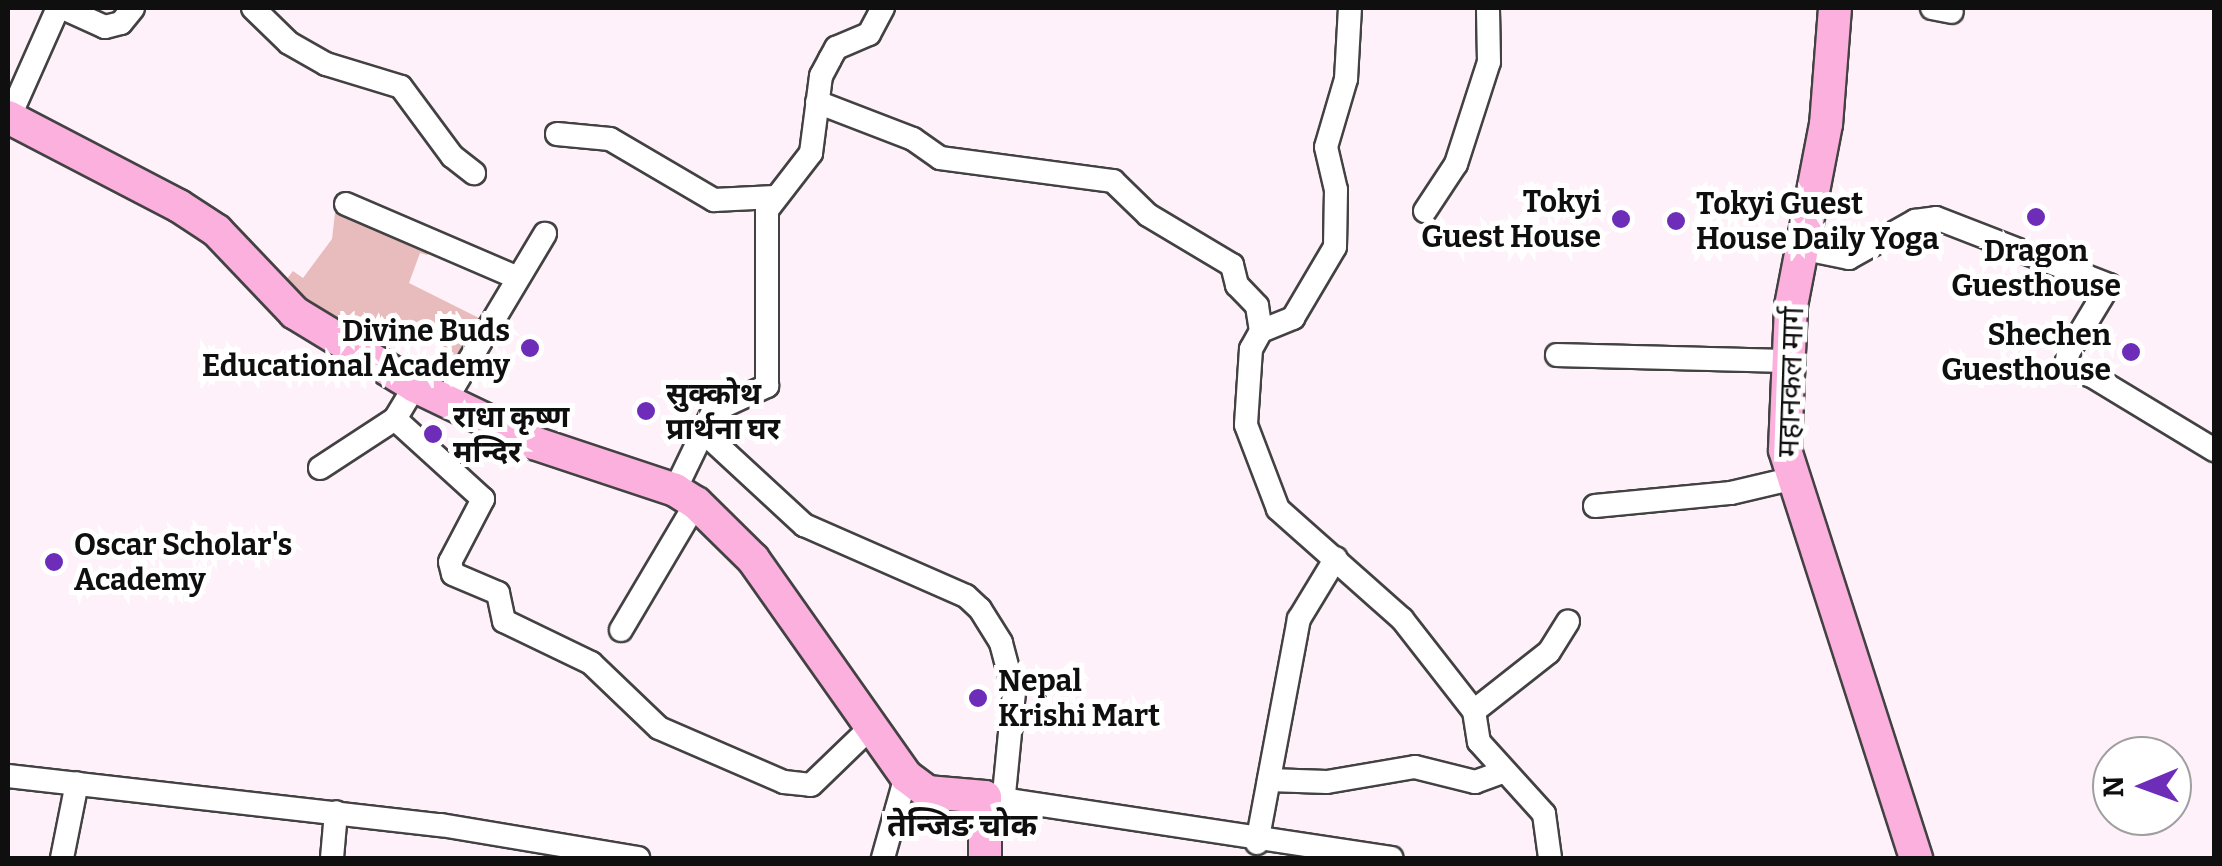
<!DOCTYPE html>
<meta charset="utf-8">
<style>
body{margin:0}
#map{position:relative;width:2222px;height:866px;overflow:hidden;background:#fef1fa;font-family:Bitter,"Noto Sans Devanagari",serif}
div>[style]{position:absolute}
.green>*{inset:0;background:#e8bcbd}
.roads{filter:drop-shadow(2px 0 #424242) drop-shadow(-2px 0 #424242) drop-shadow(0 2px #424242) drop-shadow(0 -2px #424242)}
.minor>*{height:22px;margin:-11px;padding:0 11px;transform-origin:11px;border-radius:11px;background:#fff}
.secondary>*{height:32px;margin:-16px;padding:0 16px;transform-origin:16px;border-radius:16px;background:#fbb0dd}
.dots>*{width:28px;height:28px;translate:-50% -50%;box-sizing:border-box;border:5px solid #fff;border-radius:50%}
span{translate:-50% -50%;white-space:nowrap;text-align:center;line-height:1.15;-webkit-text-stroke:10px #fff;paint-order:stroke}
.poi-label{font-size:30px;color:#0f0f0f;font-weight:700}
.right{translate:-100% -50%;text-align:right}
.left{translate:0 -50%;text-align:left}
.street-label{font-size:30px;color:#0f0f0f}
.neighbourhood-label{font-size:32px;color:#0f0f0f;font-weight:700}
.frame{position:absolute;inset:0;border:10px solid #0f0f0f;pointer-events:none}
.north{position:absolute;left:2092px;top:736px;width:100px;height:100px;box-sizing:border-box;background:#fff;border:2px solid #9f9f9f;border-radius:50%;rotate:269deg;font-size:28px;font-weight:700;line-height:40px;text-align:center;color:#0f0f0f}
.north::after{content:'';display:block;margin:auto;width:35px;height:45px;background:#6d2db9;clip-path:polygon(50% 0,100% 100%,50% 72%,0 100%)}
</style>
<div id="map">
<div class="green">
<i style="clip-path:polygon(336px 204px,430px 249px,427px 255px,420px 253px,409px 283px,483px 320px,447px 385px,439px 381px,454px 353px,393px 316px,375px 346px,283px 284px,293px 271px,303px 278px,332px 239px)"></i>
</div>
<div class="roads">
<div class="minor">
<i style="left:63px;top:8px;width:46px;rotate:24.3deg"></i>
<i style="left:105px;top:27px;width:16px;rotate:-14deg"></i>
<i style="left:121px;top:23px;width:19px;rotate:-51deg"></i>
<i style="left:253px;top:8px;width:50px;rotate:44.2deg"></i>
<i style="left:289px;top:43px;width:43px;rotate:29.6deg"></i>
<i style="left:326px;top:64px;width:78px;rotate:17deg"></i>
<i style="left:401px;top:87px;width:86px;rotate:53.5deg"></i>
<i style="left:452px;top:156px;width:28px;rotate:38deg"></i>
<i style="left:1932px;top:8px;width:20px;rotate:11deg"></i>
<i style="left:817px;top:102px;width:103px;rotate:21.1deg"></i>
<i style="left:913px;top:139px;width:33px;rotate:35deg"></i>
<i style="left:940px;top:158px;width:175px;rotate:7.6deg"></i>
<i style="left:1113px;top:181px;width:49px;rotate:44.2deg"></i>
<i style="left:1148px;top:215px;width:98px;rotate:30.8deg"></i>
<i style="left:1232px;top:265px;width:21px;rotate:76deg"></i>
<i style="left:1237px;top:285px;width:29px;rotate:46deg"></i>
<i style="left:1257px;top:306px;width:25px;rotate:81deg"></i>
<i style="left:1261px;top:331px;width:21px;rotate:119deg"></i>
<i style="left:1251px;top:349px;width:76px;rotate:93.8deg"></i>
<i style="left:1246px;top:425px;width:90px;rotate:69.1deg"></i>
<i style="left:1278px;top:509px;width:166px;rotate:41.6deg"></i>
<i style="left:1402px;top:619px;width:117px;rotate:52deg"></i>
<i style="left:1474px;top:711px;width:31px;rotate:81deg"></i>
<i style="left:1479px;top:742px;width:97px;rotate:47.9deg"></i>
<i style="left:1544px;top:814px;width:44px;rotate:82.2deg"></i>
<i style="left:8px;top:107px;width:5px;rotate:22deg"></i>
<i style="left:13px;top:109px;width:111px;rotate:-66deg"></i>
<i style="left:557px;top:134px;width:53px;rotate:5.4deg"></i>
<i style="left:610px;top:139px;width:121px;rotate:30.4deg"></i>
<i style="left:714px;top:200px;width:61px;rotate:-2.8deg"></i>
<i style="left:346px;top:204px;width:187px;rotate:23.3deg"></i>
<i style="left:1425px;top:211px;width:56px;rotate:-56.6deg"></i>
<i style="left:1456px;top:164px;width:107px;rotate:-72.1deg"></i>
<i style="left:1489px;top:62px;width:54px;rotate:-91.1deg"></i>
<i style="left:1800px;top:248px;width:50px;rotate:11.5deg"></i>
<i style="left:1849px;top:258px;width:76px;rotate:-29.3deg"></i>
<i style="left:1915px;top:221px;width:21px;rotate:-8deg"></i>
<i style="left:1936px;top:218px;width:186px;rotate:21.2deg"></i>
<i style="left:2109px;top:285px;width:79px;rotate:121.1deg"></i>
<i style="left:2068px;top:353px;width:15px;rotate:98deg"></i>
<i style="left:2066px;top:368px;width:27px;rotate:17deg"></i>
<i style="left:2092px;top:376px;width:143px;rotate:31.2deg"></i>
<i style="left:1261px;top:331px;width:35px;rotate:-22deg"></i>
<i style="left:1293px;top:318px;width:82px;rotate:-59.4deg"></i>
<i style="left:1335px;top:247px;width:57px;rotate:-89deg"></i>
<i style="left:1336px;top:190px;width:44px;rotate:-103.1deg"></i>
<i style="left:1326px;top:147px;width:71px;rotate:-73.6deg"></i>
<i style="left:1346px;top:79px;width:71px;rotate:-86.8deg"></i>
<i style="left:1557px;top:355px;width:228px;rotate:1.5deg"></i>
<i style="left:445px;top:401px;width:195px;rotate:-59.1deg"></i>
<i style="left:395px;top:419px;width:119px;rotate:42.3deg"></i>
<i style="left:483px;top:499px;width:71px;rotate:117.6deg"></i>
<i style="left:450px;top:562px;width:12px;rotate:76deg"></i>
<i style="left:453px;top:574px;width:49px;rotate:22.9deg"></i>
<i style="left:498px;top:593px;width:29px;rotate:78deg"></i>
<i style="left:504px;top:621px;width:97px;rotate:25.8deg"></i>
<i style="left:591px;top:663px;width:94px;rotate:43.7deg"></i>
<i style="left:659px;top:728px;width:136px;rotate:23.4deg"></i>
<i style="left:784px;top:782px;width:27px;rotate:6deg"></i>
<i style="left:811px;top:785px;width:83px;rotate:-44deg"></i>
<i style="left:700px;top:429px;width:142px;rotate:42.7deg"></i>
<i style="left:804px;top:525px;width:177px;rotate:23.7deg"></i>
<i style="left:966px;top:596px;width:19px;rotate:43deg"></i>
<i style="left:980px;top:609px;width:40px;rotate:58deg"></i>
<i style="left:1001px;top:643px;width:51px;rotate:75.1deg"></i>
<i style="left:1014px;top:692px;width:102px;rotate:95.6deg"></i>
<i style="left:320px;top:468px;width:90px;rotate:-33.2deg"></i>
<i style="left:395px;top:419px;width:39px;rotate:-59deg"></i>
<i style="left:675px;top:490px;width:88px;rotate:-64.3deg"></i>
<i style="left:713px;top:411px;width:60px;rotate:-24.8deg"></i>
<i style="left:767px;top:386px;width:176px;rotate:-90deg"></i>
<i style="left:767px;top:210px;width:72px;rotate:-52.3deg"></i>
<i style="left:811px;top:153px;width:78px;rotate:-82.6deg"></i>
<i style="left:821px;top:76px;width:19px;rotate:-62deg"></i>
<i style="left:830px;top:59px;width:13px;rotate:-61deg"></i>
<i style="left:836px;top:48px;width:36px;rotate:-23deg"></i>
<i style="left:869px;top:34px;width:30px;rotate:-62deg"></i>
<i style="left:1595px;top:506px;width:137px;rotate:-5.5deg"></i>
<i style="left:1731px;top:493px;width:61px;rotate:-13.3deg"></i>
<i style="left:621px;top:630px;width:147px;rotate:-59.4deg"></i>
<i style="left:1474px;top:711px;width:95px;rotate:-38.2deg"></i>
<i style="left:1549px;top:652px;width:36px;rotate:-58deg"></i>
<i style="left:8px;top:776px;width:436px;rotate:6.5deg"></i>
<i style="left:441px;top:825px;width:200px;rotate:9.5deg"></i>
<i style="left:1269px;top:780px;width:58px;rotate:2deg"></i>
<i style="left:1327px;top:782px;width:89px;rotate:-9.7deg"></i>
<i style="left:1415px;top:767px;width:62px;rotate:14deg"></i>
<i style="left:1475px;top:782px;width:30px;rotate:-20deg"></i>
<i style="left:989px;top:797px;width:407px;rotate:8.6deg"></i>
<i style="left:1257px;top:843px;width:228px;rotate:-79.4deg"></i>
<i style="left:1299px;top:619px;width:71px;rotate:-58.8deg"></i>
<i style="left:62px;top:858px;width:76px;rotate:-78.7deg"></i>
<i style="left:332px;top:858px;width:46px;rotate:-85deg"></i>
<i style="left:883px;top:858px;width:85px;rotate:-74.3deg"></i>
</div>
<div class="secondary">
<i style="left:1835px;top:8px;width:116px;rotate:94.4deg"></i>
<i style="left:1826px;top:124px;width:185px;rotate:100.9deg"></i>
<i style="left:1791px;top:306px;width:144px;rotate:92.4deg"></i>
<i style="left:1785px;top:450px;width:429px;rotate:72.2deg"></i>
<i style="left:8px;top:117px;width:193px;rotate:27.5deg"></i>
<i style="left:179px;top:206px;width:45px;rotate:33.3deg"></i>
<i style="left:217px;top:231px;width:113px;rotate:46.4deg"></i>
<i style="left:295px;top:313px;width:140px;rotate:31.3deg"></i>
<i style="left:415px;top:386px;width:132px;rotate:25.6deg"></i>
<i style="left:534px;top:443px;width:149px;rotate:18.4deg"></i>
<i style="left:675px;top:490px;width:25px;rotate:32deg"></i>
<i style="left:696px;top:503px;width:80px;rotate:44.5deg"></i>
<i style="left:753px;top:559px;width:266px;rotate:54.8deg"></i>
<i style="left:906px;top:776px;width:26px;rotate:37deg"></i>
<i style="left:927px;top:792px;width:58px;rotate:4.9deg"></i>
<i style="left:985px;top:797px;width:61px;rotate:90deg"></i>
</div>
</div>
<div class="dots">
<i style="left:2036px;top:217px;background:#6d2db9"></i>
<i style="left:1621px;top:219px;background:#6d2db9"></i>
<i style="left:1676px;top:221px;background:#6d2db9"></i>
<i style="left:530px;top:348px;background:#6d2db9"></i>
<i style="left:2131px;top:352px;background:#6d2db9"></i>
<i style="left:646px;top:411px;background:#6d2db9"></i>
<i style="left:433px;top:434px;background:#6d2db9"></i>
<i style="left:54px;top:562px;background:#6d2db9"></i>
<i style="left:978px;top:698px;background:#6d2db9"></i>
</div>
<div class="poi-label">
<span class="right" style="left:1601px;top:219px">Tokyi<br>Guest House</span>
<span class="left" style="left:1696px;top:221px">Tokyi Guest<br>House Daily Yoga</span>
<span style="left:2036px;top:268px">Dragon<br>Guesthouse</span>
<span class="right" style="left:510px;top:348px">Divine Buds<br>Educational Academy</span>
<span class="right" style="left:2111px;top:352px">Shechen<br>Guesthouse</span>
<span class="left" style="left:666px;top:411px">सुक्कोथ<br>प्रार्थना घर</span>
<span class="left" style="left:453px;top:434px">राधा कृष्ण<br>मन्दिर</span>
<span class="left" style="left:74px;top:562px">Oscar Scholar's<br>Academy</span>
<span class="left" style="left:998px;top:698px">Nepal<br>Krishi Mart</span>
</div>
<div class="street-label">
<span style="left:1791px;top:382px;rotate:-88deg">महानकल मार्ग</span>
</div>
<div class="neighbourhood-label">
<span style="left:962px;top:825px">तेन्जिङ चोक</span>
</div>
<div class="frame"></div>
<div class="north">N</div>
</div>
